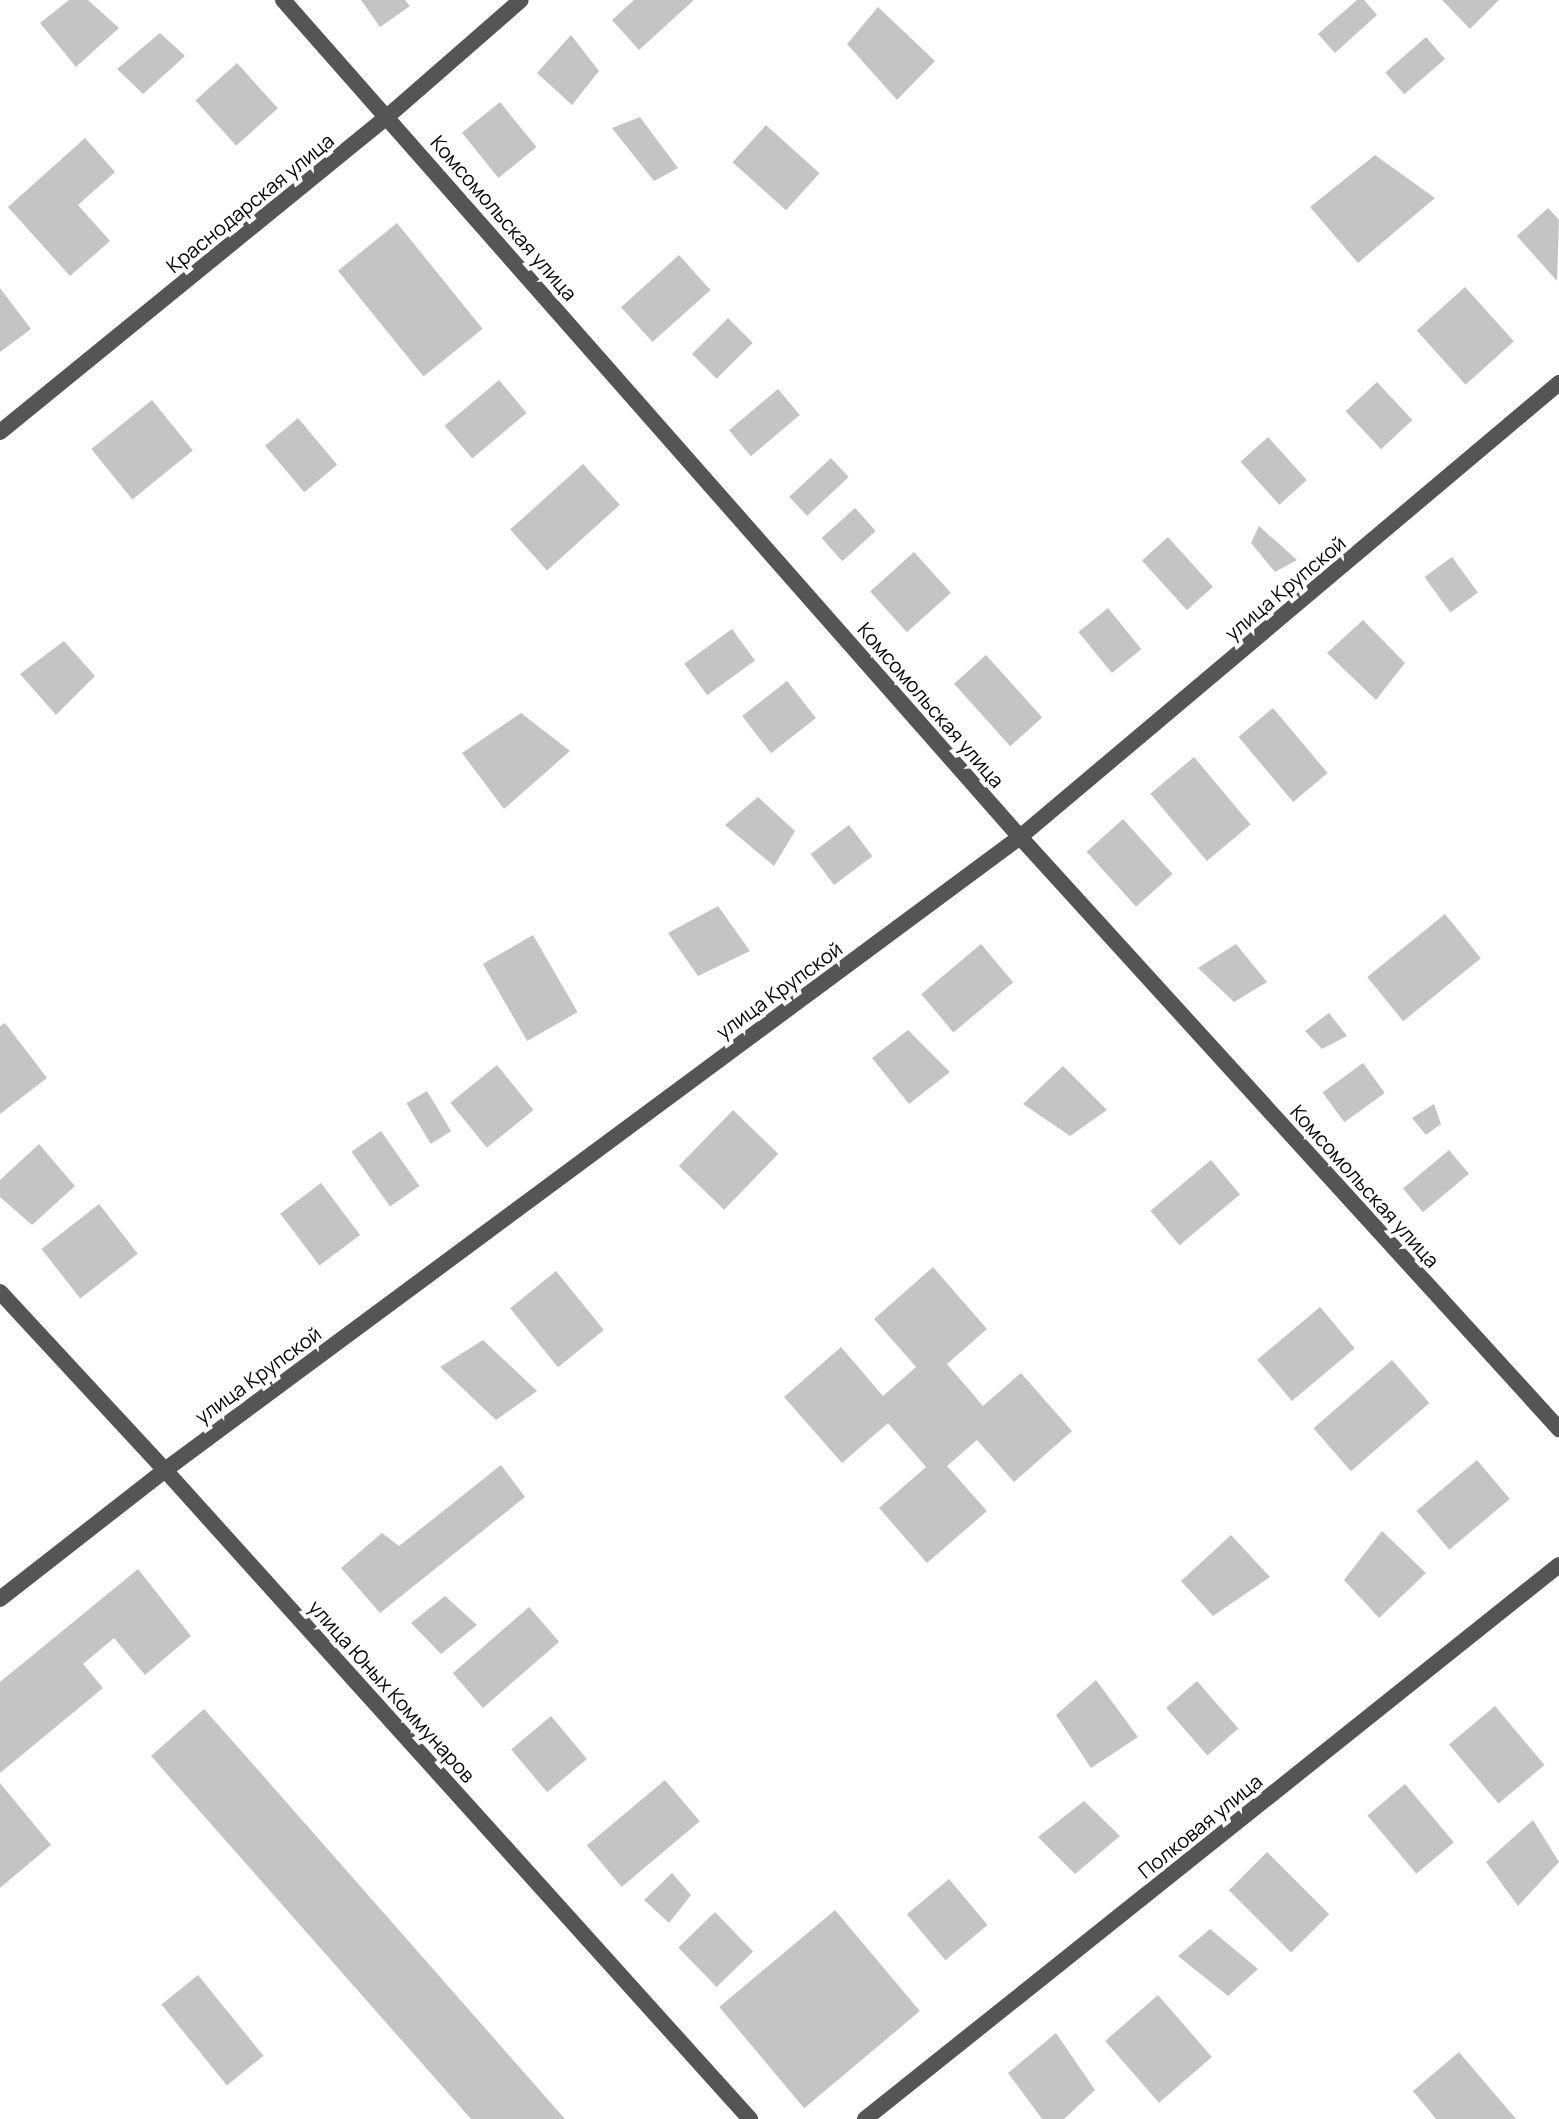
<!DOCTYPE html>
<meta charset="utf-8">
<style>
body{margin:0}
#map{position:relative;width:1559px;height:2119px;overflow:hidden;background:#fff;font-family:Manrope,sans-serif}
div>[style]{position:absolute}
.building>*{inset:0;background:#c4c4c4;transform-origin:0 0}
.minor>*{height:16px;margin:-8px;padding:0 8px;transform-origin:8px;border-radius:8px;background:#555}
.tertiary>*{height:16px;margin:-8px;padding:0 8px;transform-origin:8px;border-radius:8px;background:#555}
span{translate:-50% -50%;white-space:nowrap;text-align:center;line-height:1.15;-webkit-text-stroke:8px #fff;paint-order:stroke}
.street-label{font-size:20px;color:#000}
</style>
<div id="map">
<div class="building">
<i style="clip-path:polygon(69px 0,88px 0,119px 28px,76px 67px,40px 23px)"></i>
<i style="clip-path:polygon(361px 0,405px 0,410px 6px,380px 27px)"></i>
<i style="clip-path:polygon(634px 0,694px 0,639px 50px,612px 20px)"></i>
<i style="clip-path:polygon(1357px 0,1364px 0,1377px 15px,1335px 53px,1318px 34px)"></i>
<i style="clip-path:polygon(1442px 0,1499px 0,1470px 29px)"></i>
<i style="clip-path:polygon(878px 7px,935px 61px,897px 100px,847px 44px)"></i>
<i style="clip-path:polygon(160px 33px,185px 56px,143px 94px,117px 69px)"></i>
<i style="clip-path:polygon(571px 35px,599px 71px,572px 105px,537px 73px)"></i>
<i style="left:1426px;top:37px;width:29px;height:54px;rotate:49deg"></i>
<i style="left:237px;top:63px;width:61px;height:56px;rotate:48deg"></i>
<i style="left:500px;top:102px;width:58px;height:49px;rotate:51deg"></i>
<i style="clip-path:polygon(640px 117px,678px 168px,654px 181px,612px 128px)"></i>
<i style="left:766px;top:125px;width:72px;height:50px;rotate:42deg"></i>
<i style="clip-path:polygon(85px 138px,115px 172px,78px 205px,110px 241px,70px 276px,8px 207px)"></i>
<i style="clip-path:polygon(1375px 155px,1435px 198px,1358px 263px,1310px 207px)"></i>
<i style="clip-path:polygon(1548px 208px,1559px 220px,1557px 281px,1517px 236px)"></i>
<i style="left:397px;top:223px;width:136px;height:76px;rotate:51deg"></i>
<i style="left:679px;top:255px;width:47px;height:78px;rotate:48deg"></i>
<i style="left:1465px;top:287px;width:73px;height:65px;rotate:48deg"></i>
<i style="clip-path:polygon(0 288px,31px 329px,0 352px)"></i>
<i style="left:728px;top:318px;width:35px;height:51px;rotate:45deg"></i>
<i style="left:499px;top:380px;width:43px;height:71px;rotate:50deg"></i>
<i style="left:1377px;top:382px;width:52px;height:43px;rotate:47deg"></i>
<i style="left:778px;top:389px;width:34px;height:64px;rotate:50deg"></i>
<i style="left:152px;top:400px;width:65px;height:78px;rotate:51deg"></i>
<i style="left:298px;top:418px;width:61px;height:43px;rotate:50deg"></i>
<i style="left:1268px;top:437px;width:58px;height:37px;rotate:48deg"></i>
<i style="left:831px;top:458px;width:26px;height:57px;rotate:47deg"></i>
<i style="left:583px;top:464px;width:55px;height:98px;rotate:48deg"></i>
<i style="left:855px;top:508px;width:31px;height:45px;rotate:48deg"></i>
<i style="clip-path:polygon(1259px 526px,1297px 560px,1275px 572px,1251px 543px)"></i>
<i style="left:1168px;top:537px;width:67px;height:35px;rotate:48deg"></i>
<i style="left:914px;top:552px;width:55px;height:59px;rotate:48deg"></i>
<i style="left:1452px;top:557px;width:44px;height:34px;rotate:54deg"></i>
<i style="left:1108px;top:608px;width:53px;height:38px;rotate:51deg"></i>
<i style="clip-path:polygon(1363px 620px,1405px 663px,1376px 700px,1327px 653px)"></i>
<i style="left:732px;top:629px;width:39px;height:59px;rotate:54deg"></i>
<i style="clip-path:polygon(64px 641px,95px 676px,56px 715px,20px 674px)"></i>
<i style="left:986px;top:655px;width:84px;height:43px;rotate:48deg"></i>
<i style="left:787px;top:681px;width:47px;height:57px;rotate:52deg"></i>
<i style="left:1273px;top:708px;width:85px;height:45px;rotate:50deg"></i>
<i style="clip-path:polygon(521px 713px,570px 751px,504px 809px,462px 753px)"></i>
<i style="left:1194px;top:757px;width:88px;height:57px;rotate:50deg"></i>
<i style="clip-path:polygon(758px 797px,795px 831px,774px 866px,725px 825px)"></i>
<i style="left:1123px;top:819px;width:74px;height:49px;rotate:48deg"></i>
<i style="left:849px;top:825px;width:39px;height:48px;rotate:53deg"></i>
<i style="clip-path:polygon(718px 906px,750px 951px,698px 976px,668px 933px)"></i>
<i style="left:1445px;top:914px;width:57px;height:100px;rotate:51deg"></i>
<i style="left:533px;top:935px;width:89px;height:58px;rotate:60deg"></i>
<i style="left:981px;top:944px;width:50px;height:78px;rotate:50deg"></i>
<i style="clip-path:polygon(1236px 944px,1267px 982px,1234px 1002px,1198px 968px)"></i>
<i style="clip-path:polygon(1329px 1013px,1347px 1036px,1322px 1049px,1305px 1031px)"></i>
<i style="clip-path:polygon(5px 1023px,47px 1078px,0 1114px,0 1026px)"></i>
<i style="clip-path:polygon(908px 1030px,950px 1072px,909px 1104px,872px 1058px)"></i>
<i style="left:1363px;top:1063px;width:37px;height:50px;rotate:54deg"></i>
<i style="left:497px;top:1065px;width:58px;height:60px;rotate:51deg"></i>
<i style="clip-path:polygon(1063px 1066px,1107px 1110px,1070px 1136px,1023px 1104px)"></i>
<i style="left:427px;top:1091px;width:47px;height:24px;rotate:59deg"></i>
<i style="clip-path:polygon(1434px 1104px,1441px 1124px,1426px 1135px,1412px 1118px)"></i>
<i style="left:733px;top:1110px;width:63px;height:78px;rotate:44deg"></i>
<i style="left:381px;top:1131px;width:67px;height:36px;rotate:55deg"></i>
<i style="clip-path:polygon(39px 1144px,75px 1186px,32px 1225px,0 1197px,0 1180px)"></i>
<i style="left:1449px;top:1150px;width:31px;height:60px;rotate:50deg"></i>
<i style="left:1211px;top:1160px;width:45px;height:79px;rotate:50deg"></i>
<i style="left:321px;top:1183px;width:65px;height:51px;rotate:53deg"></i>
<i style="left:99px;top:1204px;width:63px;height:73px;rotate:52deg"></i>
<i style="clip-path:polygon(933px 1267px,987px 1329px,947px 1364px,983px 1406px,1021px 1373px,1072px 1431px,1014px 1482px,977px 1440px,947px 1466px,987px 1511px,927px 1563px,879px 1508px,926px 1467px,888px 1423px,842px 1463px,784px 1397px,841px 1347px,883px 1396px,916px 1367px,874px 1319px)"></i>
<i style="left:556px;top:1271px;width:76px;height:59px;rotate:51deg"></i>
<i style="left:1320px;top:1307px;width:54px;height:82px;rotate:50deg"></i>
<i style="clip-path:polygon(483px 1340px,537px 1391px,496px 1420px,440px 1367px)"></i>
<i style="left:1392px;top:1360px;width:57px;height:104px;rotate:49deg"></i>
<i style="left:1477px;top:1460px;width:51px;height:79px;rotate:50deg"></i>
<i style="clip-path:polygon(501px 1465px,525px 1497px,380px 1613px,341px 1568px,382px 1533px,399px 1546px)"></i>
<i style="clip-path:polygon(1382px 1531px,1426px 1573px,1379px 1618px,1344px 1580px)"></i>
<i style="clip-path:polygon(1231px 1535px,1270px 1577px,1213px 1616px,1181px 1581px)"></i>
<i style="clip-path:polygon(138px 1569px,191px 1636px,145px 1675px,114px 1638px,83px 1664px,103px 1688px,0 1773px,0 1682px)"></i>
<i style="clip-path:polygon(445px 1596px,477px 1625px,441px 1654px,411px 1623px)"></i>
<i style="left:529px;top:1607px;width:46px;height:101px;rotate:49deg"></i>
<i style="clip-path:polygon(1096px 1680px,1138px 1737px,1091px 1768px,1056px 1715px)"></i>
<i style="left:1197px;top:1681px;width:63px;height:41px;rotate:49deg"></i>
<i style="left:1495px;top:1706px;width:77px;height:60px;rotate:50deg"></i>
<i style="clip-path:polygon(204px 1709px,244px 1754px,565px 2119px,471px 2119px,151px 1756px)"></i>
<i style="left:551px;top:1716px;width:56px;height:52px;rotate:50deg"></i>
<i style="left:665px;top:1780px;width:54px;height:102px;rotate:50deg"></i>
<i style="clip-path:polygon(0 1783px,51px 1845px,0 1888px)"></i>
<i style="left:1405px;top:1784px;width:76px;height:49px;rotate:50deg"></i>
<i style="clip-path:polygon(1084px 1801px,1120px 1836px,1075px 1874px,1038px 1837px)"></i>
<i style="clip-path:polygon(1533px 1820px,1559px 1862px,1518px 1906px,1486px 1862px)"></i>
<i style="left:1267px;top:1852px;width:88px;height:54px;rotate:45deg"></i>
<i style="clip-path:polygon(672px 1873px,691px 1895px,669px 1923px,644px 1900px)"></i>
<i style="left:949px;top:1879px;width:60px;height:55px;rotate:50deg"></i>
<i style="left:835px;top:1910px;width:132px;height:151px;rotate:50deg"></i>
<i style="left:715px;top:1912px;width:55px;height:51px;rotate:46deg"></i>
<i style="clip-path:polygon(1210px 1929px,1258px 1969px,1228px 1996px,1178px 1956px)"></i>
<i style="left:198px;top:1975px;width:104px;height:47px;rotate:51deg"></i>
<i style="left:1158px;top:1995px;width:82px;height:70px;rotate:49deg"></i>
<i style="clip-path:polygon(1056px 2033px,1095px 2090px,1064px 2119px,1042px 2119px,1008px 2073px)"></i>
<i style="clip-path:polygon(1459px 2052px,1516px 2119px,1436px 2119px,1413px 2091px)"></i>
</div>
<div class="minor">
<i style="left:283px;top:0;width:1115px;rotate:48.64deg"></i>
<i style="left:1020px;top:837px;width:801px;rotate:47.68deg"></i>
<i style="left:0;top:432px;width:500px;rotate:-39.16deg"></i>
<i style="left:388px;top:116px;width:176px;rotate:-41.1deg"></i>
<i style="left:165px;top:1470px;width:1064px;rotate:-36.51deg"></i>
<i style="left:1020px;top:837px;width:705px;rotate:-40.11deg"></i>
<i style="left:865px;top:2119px;width:888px;rotate:-38.6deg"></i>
</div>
<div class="tertiary">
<i style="left:0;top:1292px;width:243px;rotate:47.2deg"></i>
<i style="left:165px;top:1470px;width:874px;rotate:47.97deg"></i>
<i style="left:0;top:1599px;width:209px;rotate:-38deg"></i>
</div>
<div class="street-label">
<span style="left:250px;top:203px;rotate:-39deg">Краснодарская улица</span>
<span style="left:504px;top:218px;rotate:49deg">Комсомольская улица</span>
<span style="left:1285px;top:588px;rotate:-40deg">улица Крупской</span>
<span style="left:931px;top:705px;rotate:49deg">Комсомольская улица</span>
<span style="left:779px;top:990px;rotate:-36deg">улица Крупской</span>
<span style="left:1365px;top:1186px;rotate:48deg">Комсомольская улица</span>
<span style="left:258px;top:1375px;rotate:-36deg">улица Крупской</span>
<span style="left:392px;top:1691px;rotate:48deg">улица Юных Коммунаров</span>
<span style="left:1200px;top:1826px;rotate:-39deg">Полковая улица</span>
</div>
</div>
